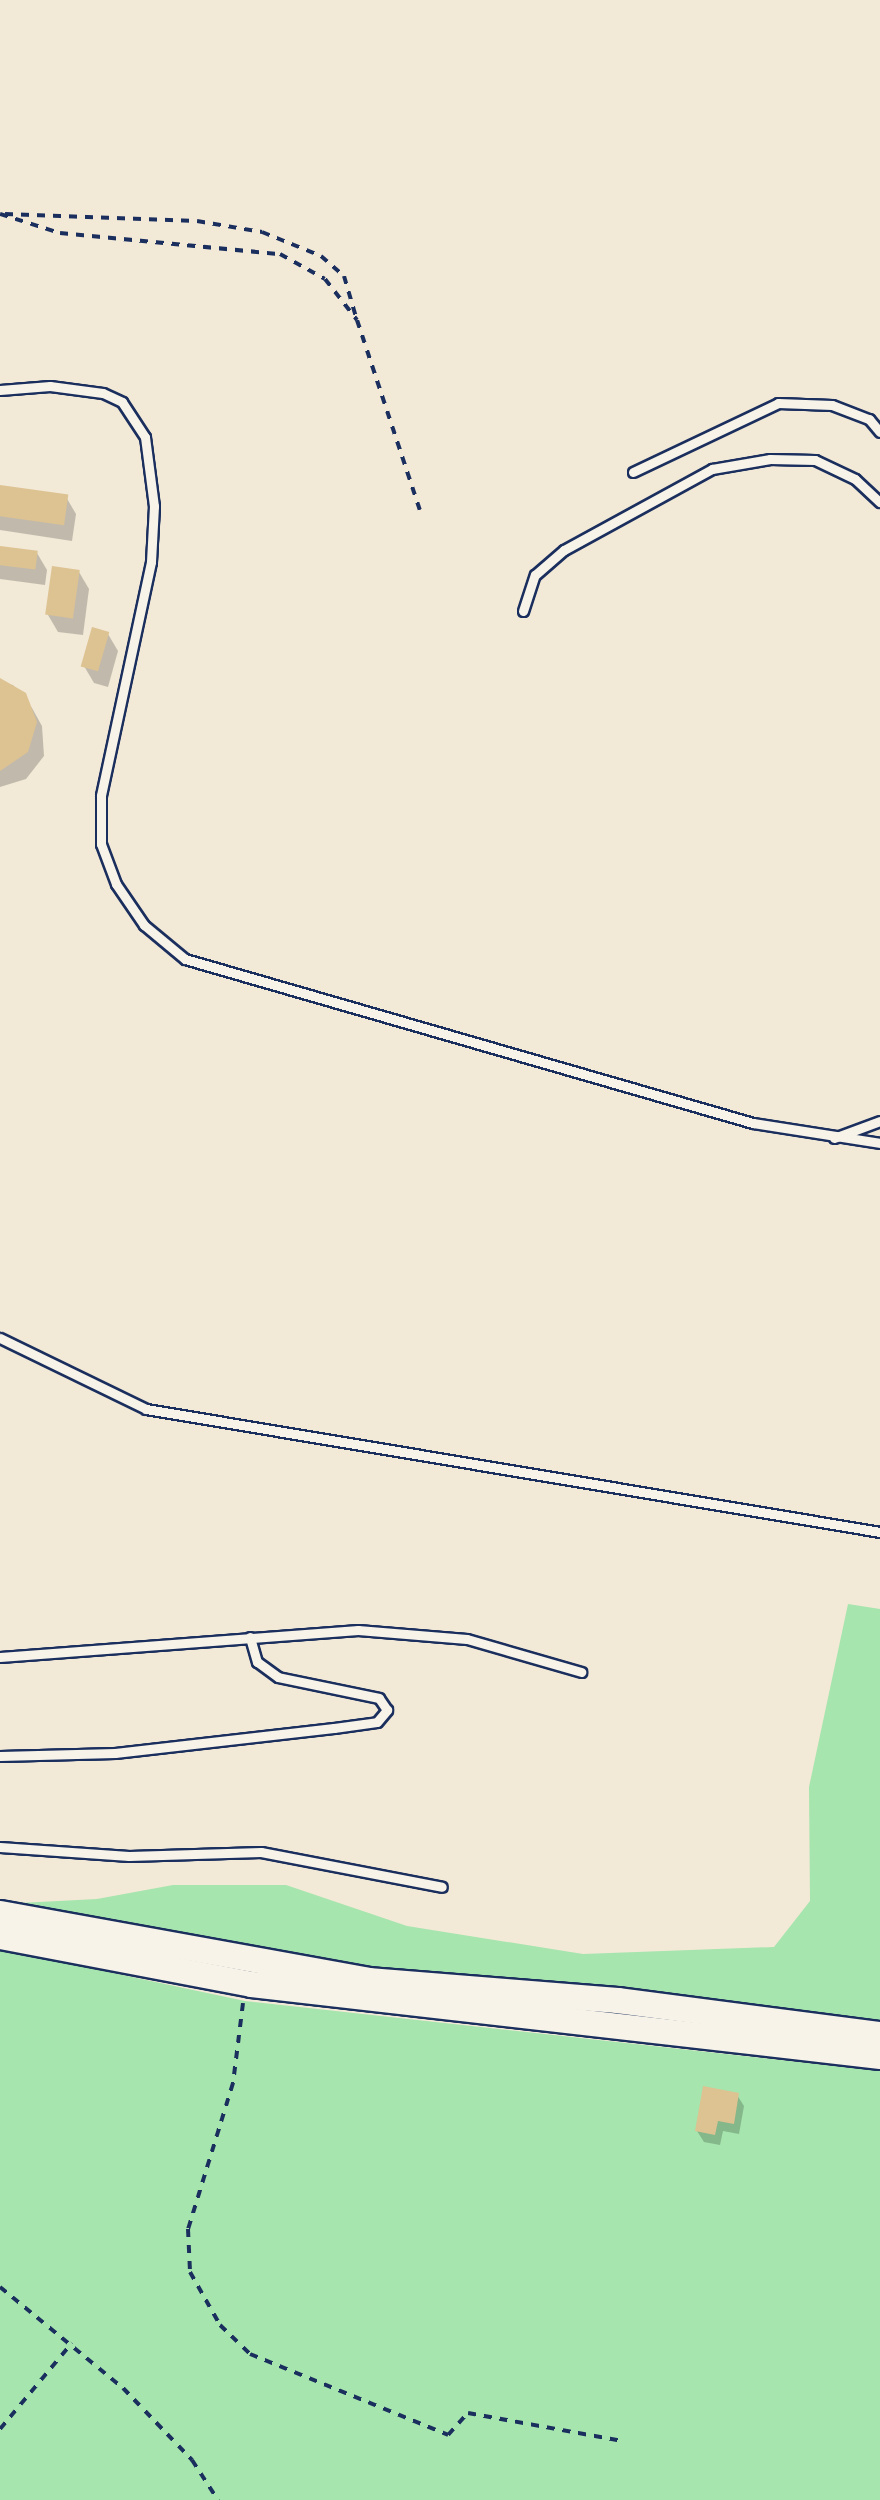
<!DOCTYPE html>
<style>
body{margin:0}
#map{position:relative;width:880px;height:2500px;overflow:hidden;background:#f2e9d7;font-family:Mynerve,sans-serif}
div>[style]{position:absolute}
.green>*{inset:0;background:#a6e5ad}
.shadow>*{inset:0;background:#0003}
.building>*{inset:0;background:#ddc292;transform-origin:0 0}
.path>*{height:4px;margin-top:-2px;transform-origin:0;background:repeating-linear-gradient(90deg,#1b2f5e 0 8px,transparent 0 16px)}
.roads{filter:drop-shadow(2px 0 #1b2f5e) drop-shadow(-2px 0 #1b2f5e) drop-shadow(0 2px #1b2f5e) drop-shadow(0 -2px #1b2f5e)}
.lane>*{height:9px;margin:-4.5px;padding:0 4.5px;transform-origin:4.5px;border-radius:4.5px;background:#f7f3e8}
.secondary>*{height:25px;margin:-12.5px;padding:0 12.5px;transform-origin:12.5px;border-radius:12.5px;background:#f7f3e8}
span{translate:-50% -50%;white-space:nowrap;text-align:center;line-height:1.15;-webkit-text-stroke:9px #f7f3e8;paint-order:stroke}
</style>
<div id="map">
<div class="green">
<i style="clip-path:polygon(848px 1604px,880px 1609px,880px 2028px,368px 1980px,0 1904px,97px 1899px,173px 1885px,286px 1885px,407px 1926px,583px 1954px,774px 1947px,810px 1901px,809px 1787px)"></i>
<i style="clip-path:polygon(0 1949px,245px 2001px,880px 2071px,880px 2500px,0 2500px)"></i>
</div>
<div class="shadow">
<i style="clip-path:polygon(0 487px,66px 497px,76px 514px,72px 541px,0 530px)"></i>
<i style="clip-path:polygon(0 549px,37px 553px,47px 570px,45px 585px,0 579px)"></i>
<i style="clip-path:polygon(79px 572px,89px 589px,83px 635px,58px 632px,48px 615px)"></i>
<i style="clip-path:polygon(108px 634px,118px 651px,108px 687px,94px 683px,84px 666px)"></i>
<i style="clip-path:polygon(0 683px,13px 685px,32px 708px,42px 726px,44px 756px,26px 779px,0 787px)"></i>
<i style="clip-path:polygon(737px 2095px,744px 2106px,739px 2134px,723px 2131px,720px 2145px,704px 2142px,697px 2131px)"></i>
</div>
<div class="building">
<i style="left:0;top:485px;width:69px;height:31px;rotate:8deg"></i>
<i style="left:0;top:546px;width:38px;height:19px;rotate:7deg"></i>
<i style="left:52px;top:566px;width:28px;height:49px;rotate:8deg"></i>
<i style="left:92px;top:627px;width:18px;height:41px;rotate:16deg"></i>
<i style="clip-path:polygon(0 678px,26px 693px,37px 722px,28px 752px,0 771px)"></i>
<i style="clip-path:polygon(703px 2086px,739px 2093px,734px 2124px,718px 2121px,715px 2135px,695px 2131px)"></i>
</div>
<div class="path">
<i style="left:0;top:214px;width:63px;rotate:17.6deg"></i>
<i style="left:60px;top:233px;width:221px;rotate:5.5deg"></i>
<i style="left:280px;top:254px;width:51px;rotate:29.1deg"></i>
<i style="left:325px;top:279px;width:52px;rotate:52deg"></i>
<i style="left:357px;top:320px;width:200px;rotate:71.7deg"></i>
<i style="left:5px;top:214px;width:192px;rotate:2.1deg"></i>
<i style="left:197px;top:221px;width:66px;rotate:9.6deg"></i>
<i style="left:262px;top:232px;width:64px;rotate:22.1deg"></i>
<i style="left:321px;top:256px;width:30px;rotate:41deg"></i>
<i style="left:344px;top:276px;width:43px;rotate:73.7deg"></i>
<i style="left:243px;top:2003px;width:81px;rotate:97.1deg"></i>
<i style="left:233px;top:2083px;width:153px;rotate:107.1deg"></i>
<i style="left:188px;top:2229px;width:43px;rotate:87.3deg"></i>
<i style="left:190px;top:2272px;width:61px;rotate:60.5deg"></i>
<i style="left:220px;top:2325px;width:42px;rotate:44deg"></i>
<i style="left:250px;top:2354px;width:214px;rotate:22.2deg"></i>
<i style="left:448px;top:2435px;width:30px;rotate:-48deg"></i>
<i style="left:468px;top:2413px;width:157px;rotate:10.3deg"></i>
<i style="left:0;top:2287px;width:159px;rotate:39.4deg"></i>
<i style="left:123px;top:2388px;width:100px;rotate:46.2deg"></i>
<i style="left:192px;top:2460px;width:48px;rotate:57deg"></i>
<i style="left:0;top:2429px;width:112px;rotate:-50.1deg"></i>
</div>
<div class="roads">
<div class="lane">
<i style="left:0;top:390px;width:50px;rotate:-4.6deg"></i>
<i style="left:50px;top:386px;width:53px;rotate:7.5deg"></i>
<i style="left:103px;top:393px;width:21px;rotate:25deg"></i>
<i style="left:122px;top:402px;width:42px;rotate:56.7deg"></i>
<i style="left:145px;top:437px;width:70px;rotate:82.6deg"></i>
<i style="left:154px;top:506px;width:56px;rotate:93.1deg"></i>
<i style="left:151px;top:562px;width:239px;rotate:102.1deg"></i>
<i style="left:101px;top:796px;width:48px;rotate:90deg"></i>
<i style="left:101px;top:844px;width:43px;rotate:69.4deg"></i>
<i style="left:116px;top:884px;width:50px;rotate:55.7deg"></i>
<i style="left:144px;top:925px;width:53px;rotate:39.7deg"></i>
<i style="left:185px;top:959px;width:591px;rotate:16.11deg"></i>
<i style="left:753px;top:1123px;width:129px;rotate:8.9deg"></i>
<i style="left:633px;top:472px;width:161px;rotate:-25.4deg"></i>
<i style="left:778px;top:403px;width:54px;rotate:2.1deg"></i>
<i style="left:832px;top:405px;width:40px;rotate:21deg"></i>
<i style="left:869px;top:419px;width:17px;rotate:50deg"></i>
<i style="left:523px;top:611px;width:38px;rotate:-72deg"></i>
<i style="left:535px;top:575px;width:38px;rotate:-41deg"></i>
<i style="left:564px;top:550px;width:169px;rotate:-28.7deg"></i>
<i style="left:712px;top:469px;width:59px;rotate:-9.8deg"></i>
<i style="left:770px;top:459px;width:45px;rotate:1.3deg"></i>
<i style="left:815px;top:460px;width:44px;rotate:25.4deg"></i>
<i style="left:855px;top:479px;width:34px;rotate:43deg"></i>
<i style="left:834px;top:1138px;width:49px;rotate:-20.3deg"></i>
<i style="left:0;top:1338px;width:162px;rotate:25.9deg"></i>
<i style="left:146px;top:1409px;width:744px;rotate:9.51deg"></i>
<i style="left:0;top:1657px;width:359px;rotate:-4.3deg"></i>
<i style="left:358px;top:1630px;width:109px;rotate:4.7deg"></i>
<i style="left:467px;top:1639px;width:119px;rotate:16.1deg"></i>
<i style="left:0;top:1756px;width:115px;rotate:-1.5deg"></i>
<i style="left:115px;top:1753px;width:220px;rotate:-6.5deg"></i>
<i style="left:334px;top:1728px;width:43px;rotate:-7.9deg"></i>
<i style="left:377px;top:1722px;width:16px;rotate:-50deg"></i>
<i style="left:387px;top:1710px;width:14px;rotate:-124deg"></i>
<i style="left:379px;top:1698px;width:103px;rotate:-168.3deg"></i>
<i style="left:278px;top:1677px;width:26px;rotate:-144deg"></i>
<i style="left:257px;top:1662px;width:26px;rotate:-106deg"></i>
<i style="left:0;top:1847px;width:129px;rotate:4deg"></i>
<i style="left:129px;top:1856px;width:132px;rotate:-1.7deg"></i>
<i style="left:261px;top:1852px;width:184px;rotate:10.9deg"></i>
</div>
<div class="secondary">
<i style="left:0;top:1913px;width:374px;rotate:10.3deg"></i>
<i style="left:368px;top:1980px;width:250px;rotate:4.6deg"></i>
<i style="left:617px;top:2000px;width:265px;rotate:7.4deg"></i>
<i style="left:0;top:1936px;width:256px;rotate:10.8deg"></i>
<i style="left:251px;top:1984px;width:633px;rotate:6.53deg"></i>
</div>
</div>
</div>
